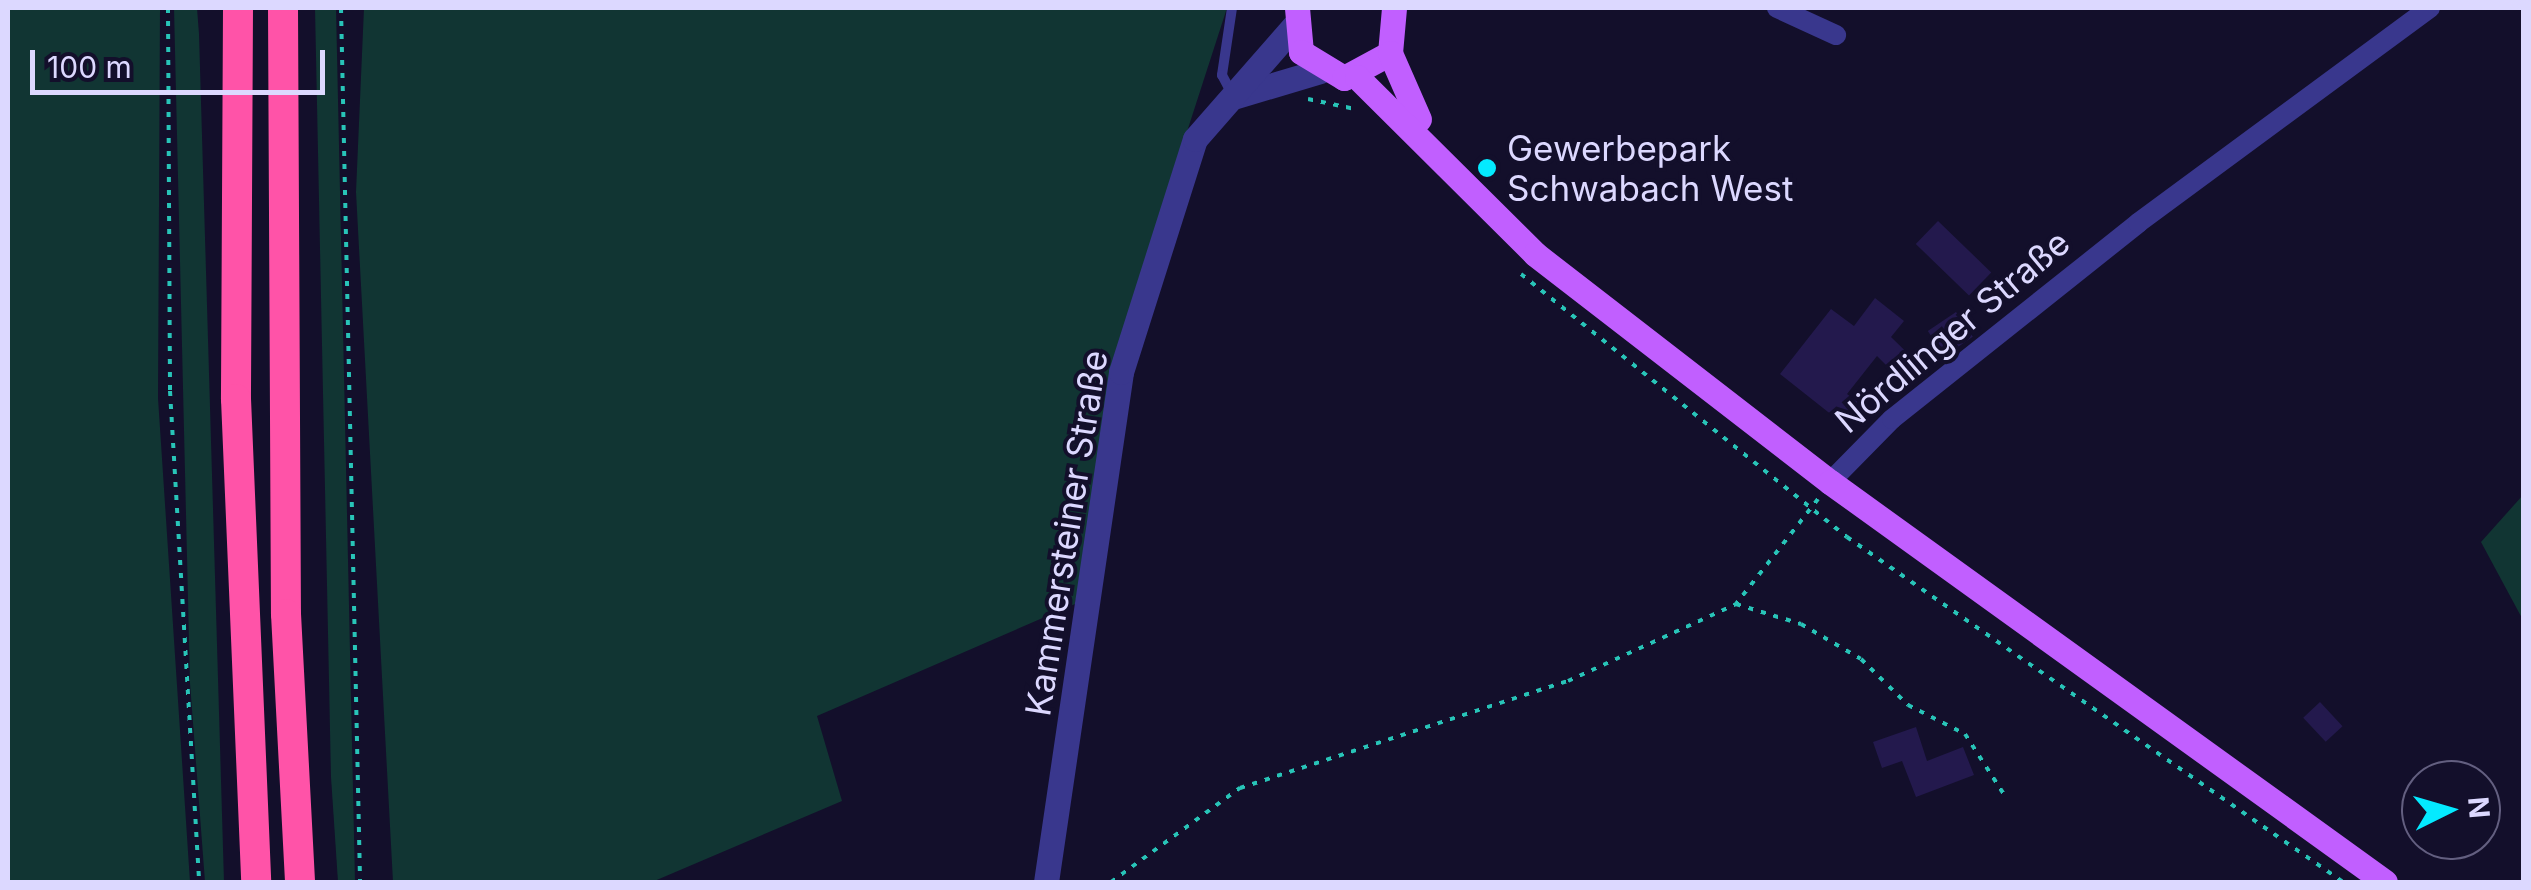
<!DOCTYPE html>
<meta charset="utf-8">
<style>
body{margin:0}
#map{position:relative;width:2531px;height:890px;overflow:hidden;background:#130f2b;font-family:Inter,sans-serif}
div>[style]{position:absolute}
.green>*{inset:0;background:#113533}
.building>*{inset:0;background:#23194d;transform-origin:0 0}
.path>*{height:4px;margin-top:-2px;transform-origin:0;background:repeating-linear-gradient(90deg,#28c4b8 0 5px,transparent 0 13px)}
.service>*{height:10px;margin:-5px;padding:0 5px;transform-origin:5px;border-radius:5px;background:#39378d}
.minor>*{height:20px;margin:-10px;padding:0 10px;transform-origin:10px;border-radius:10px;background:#39378d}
.tertiary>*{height:25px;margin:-12.5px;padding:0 12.5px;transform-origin:12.5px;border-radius:12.5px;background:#39378d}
.primary>*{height:25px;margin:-12.5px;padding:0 12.5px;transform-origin:12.5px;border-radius:12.5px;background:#c15fff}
.motorway>*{height:30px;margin:-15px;padding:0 15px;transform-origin:15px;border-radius:15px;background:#ff53a8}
.dots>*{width:28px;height:28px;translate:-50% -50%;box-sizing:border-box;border:5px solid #130f2b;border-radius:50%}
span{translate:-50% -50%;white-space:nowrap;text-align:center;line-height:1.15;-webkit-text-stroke:8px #130f2b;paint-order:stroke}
.poi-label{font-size:35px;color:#dcd8ff}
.left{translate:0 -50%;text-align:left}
.street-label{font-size:35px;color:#dcd8ff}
.frame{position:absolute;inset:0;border:10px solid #dcd8ff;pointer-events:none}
.north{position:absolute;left:2401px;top:760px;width:100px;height:100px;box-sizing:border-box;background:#130f2b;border:2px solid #635f80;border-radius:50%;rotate:85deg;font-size:28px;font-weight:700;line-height:40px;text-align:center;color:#dcd8ff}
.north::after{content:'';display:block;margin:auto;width:35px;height:45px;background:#04eaff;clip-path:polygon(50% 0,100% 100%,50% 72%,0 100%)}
.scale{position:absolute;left:30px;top:50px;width:295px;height:45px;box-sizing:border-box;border:5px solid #dcd8ff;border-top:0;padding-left:12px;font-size:30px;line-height:35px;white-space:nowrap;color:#dcd8ff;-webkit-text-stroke:8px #130f2b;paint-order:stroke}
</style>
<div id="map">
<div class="green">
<i style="clip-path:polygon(8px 8px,160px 8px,158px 398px,190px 882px,8px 882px)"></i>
<i style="clip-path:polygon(174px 8px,197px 8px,199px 34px,224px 882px,205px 882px,190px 683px)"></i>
<i style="clip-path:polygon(315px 8px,336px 8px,355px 882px,338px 882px,331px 777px)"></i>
<i style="clip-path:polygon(364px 8px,1227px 8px,1129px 311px,1075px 604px,817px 716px,842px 801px,652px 882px,393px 882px,356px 192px)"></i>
<i style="clip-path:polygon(2523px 495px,2523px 620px,2481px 542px)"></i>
</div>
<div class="building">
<i style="left:1938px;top:221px;width:74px;height:32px;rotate:44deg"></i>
<i style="clip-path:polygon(1875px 298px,1904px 321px,1891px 337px,1928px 373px,1909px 388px,1877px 356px,1847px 394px,1863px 406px,1847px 427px,1780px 374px,1831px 309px,1854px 326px)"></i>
<i style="left:1956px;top:312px;width:30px;height:34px;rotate:56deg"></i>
<i style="left:2320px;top:702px;width:33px;height:23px;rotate:47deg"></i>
<i style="clip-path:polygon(1916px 727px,1927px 761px,1963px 747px,1974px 775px,1916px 797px,1902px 761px,1882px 768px,1873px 742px)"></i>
</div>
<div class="path">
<i style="left:168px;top:8px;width:383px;rotate:89.7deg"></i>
<i style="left:170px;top:391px;width:492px;rotate:86.6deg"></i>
<i style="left:341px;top:8px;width:874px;rotate:88.75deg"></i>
<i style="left:1308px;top:99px;width:48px;rotate:12deg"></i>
<i style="left:1521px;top:274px;width:419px;rotate:38.9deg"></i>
<i style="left:1847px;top:537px;width:604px;rotate:34.82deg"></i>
<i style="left:1818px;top:499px;width:133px;rotate:128deg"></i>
<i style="left:1736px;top:604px;width:68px;rotate:17.1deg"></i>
<i style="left:1801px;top:624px;width:69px;rotate:30.3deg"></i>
<i style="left:1861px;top:659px;width:66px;rotate:44.4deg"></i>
<i style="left:1908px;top:705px;width:64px;rotate:27deg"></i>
<i style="left:1965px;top:734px;width:74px;rotate:57.2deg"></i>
<i style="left:1111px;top:882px;width:160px;rotate:-36.1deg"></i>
<i style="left:1240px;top:788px;width:345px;rotate:-18.1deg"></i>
<i style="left:1568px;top:681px;width:185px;rotate:-24.6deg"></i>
</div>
<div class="service">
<i style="left:1232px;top:8px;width:68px;rotate:98.5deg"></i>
<i style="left:1222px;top:75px;width:24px;rotate:62deg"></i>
</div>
<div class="minor">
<i style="left:1777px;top:8px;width:65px;rotate:24.6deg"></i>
<i style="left:1830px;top:482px;width:88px;rotate:-45.5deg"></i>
<i style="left:1892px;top:419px;width:315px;rotate:-38.5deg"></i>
<i style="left:2138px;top:223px;width:363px;rotate:-36.4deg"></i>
</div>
<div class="tertiary">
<i style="left:1233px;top:97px;width:91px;rotate:-16.6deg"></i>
<i style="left:1046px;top:882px;width:515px;rotate:-81.63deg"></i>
<i style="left:1121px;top:372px;width:244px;rotate:-72.4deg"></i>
<i style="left:1195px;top:139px;width:150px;rotate:-48.8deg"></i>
</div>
<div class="primary">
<i style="left:1297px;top:8px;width:44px;rotate:84.8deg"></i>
<i style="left:1301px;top:52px;width:50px;rotate:31.2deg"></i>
<i style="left:1344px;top:78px;width:52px;rotate:-28.5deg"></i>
<i style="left:1390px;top:53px;width:45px;rotate:-84.9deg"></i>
<i style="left:1390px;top:53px;width:72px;rotate:66.3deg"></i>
<i style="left:1357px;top:77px;width:251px;rotate:44.8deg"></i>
<i style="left:1535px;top:254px;width:373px;rotate:37.7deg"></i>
<i style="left:1830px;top:482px;width:684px;rotate:35.78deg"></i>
</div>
<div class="motorway">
<i style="left:238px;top:8px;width:391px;rotate:90.3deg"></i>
<i style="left:236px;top:399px;width:483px;rotate:87.6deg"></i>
<i style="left:283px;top:8px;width:606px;rotate:89.72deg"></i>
<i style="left:286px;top:614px;width:268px;rotate:87deg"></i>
</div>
<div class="dots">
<i style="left:1487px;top:168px;background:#04eaff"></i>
</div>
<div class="poi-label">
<span class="left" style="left:1507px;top:168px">Gewerbepark<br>Schwabach West</span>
</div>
<div class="street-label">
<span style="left:1952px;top:331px;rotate:-40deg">Nördlinger Straße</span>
<span style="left:1066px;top:533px;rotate:-81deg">Kammersteiner Straße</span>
</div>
<div class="frame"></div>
<div class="north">N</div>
<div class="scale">100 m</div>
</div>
